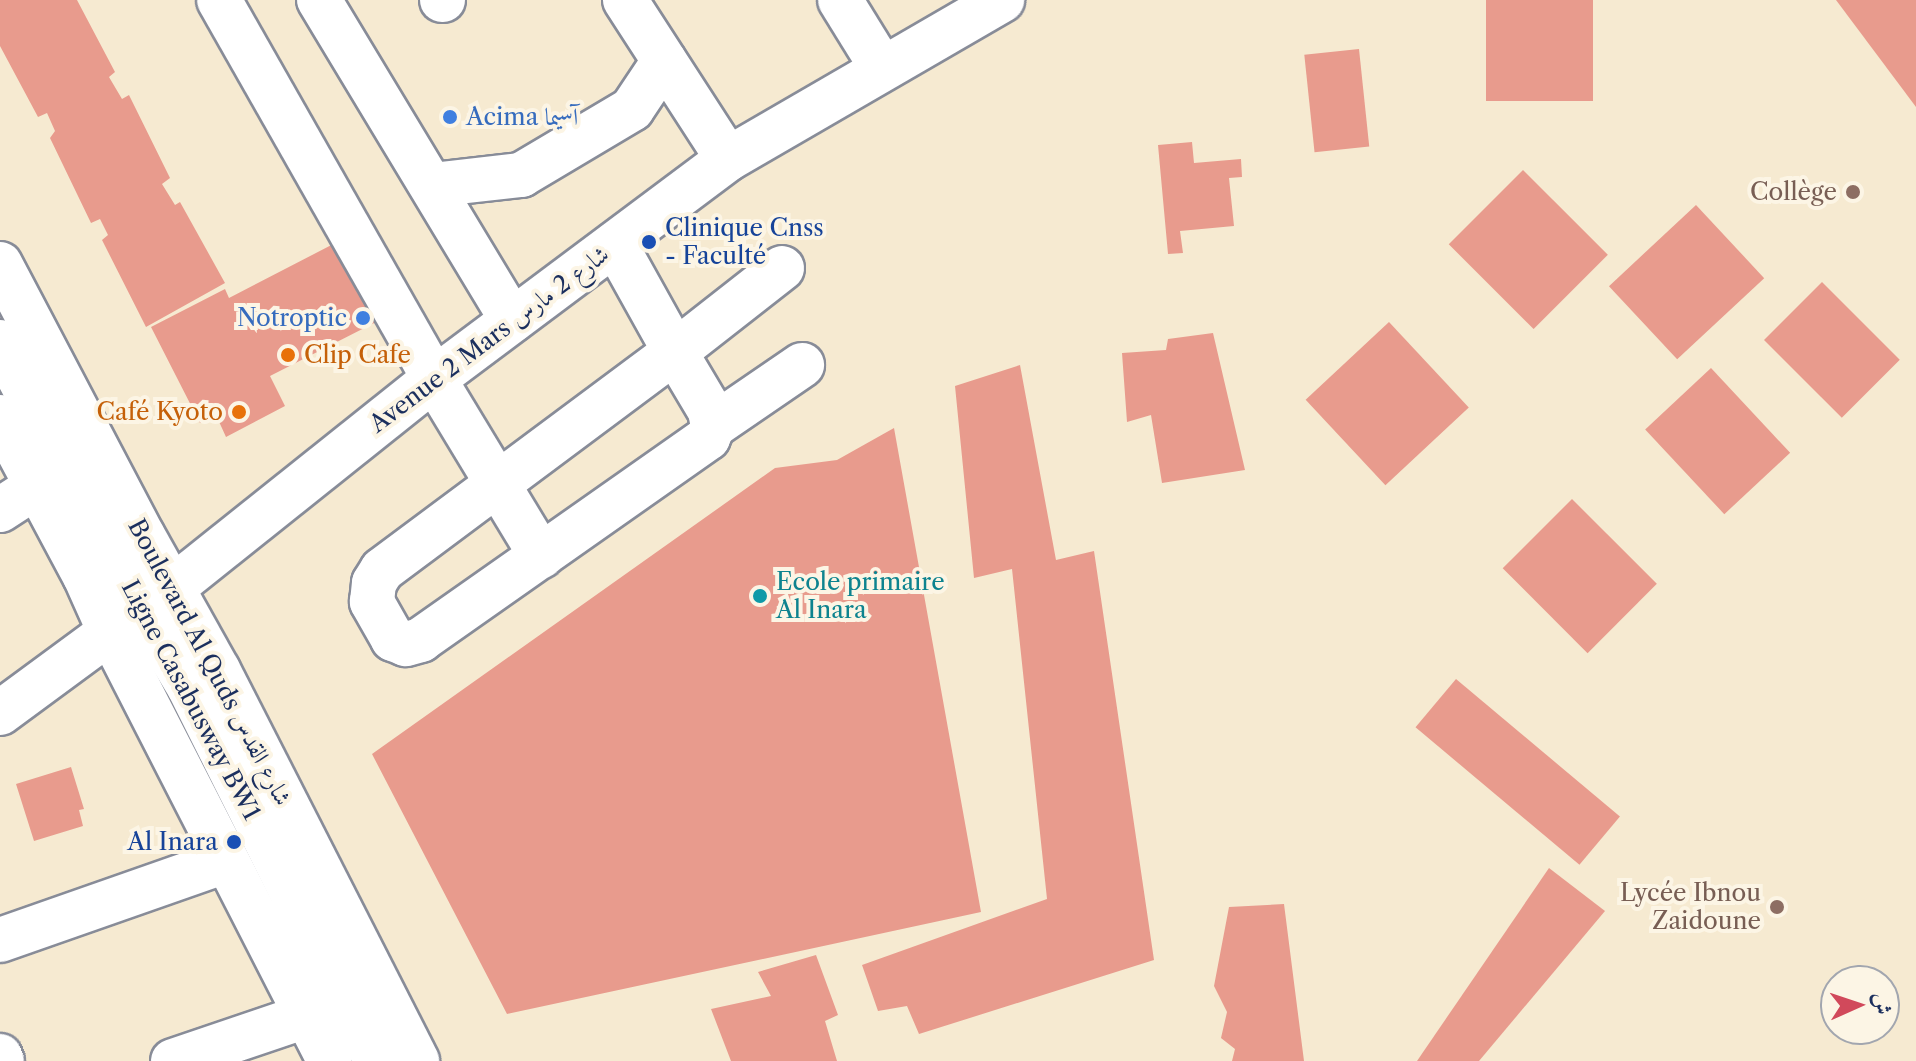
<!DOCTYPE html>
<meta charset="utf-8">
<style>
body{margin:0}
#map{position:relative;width:1916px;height:1061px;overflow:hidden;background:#f6ead1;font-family:"Libre Caslon Text",Amiri,serif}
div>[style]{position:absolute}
.building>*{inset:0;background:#e89b8d;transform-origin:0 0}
.roads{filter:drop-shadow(2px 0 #888c98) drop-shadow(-2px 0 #888c98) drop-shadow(0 2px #888c98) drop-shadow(0 -2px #888c98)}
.minor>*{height:44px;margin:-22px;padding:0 22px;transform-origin:22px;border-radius:22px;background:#fff}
.major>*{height:44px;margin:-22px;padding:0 22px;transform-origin:22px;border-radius:22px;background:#fff}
.dots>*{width:22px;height:22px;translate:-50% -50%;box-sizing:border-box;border:4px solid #fcf5e5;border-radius:50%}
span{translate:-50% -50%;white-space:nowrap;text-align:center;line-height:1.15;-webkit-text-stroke:8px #fcf5e5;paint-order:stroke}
.shop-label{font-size:24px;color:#366cbe}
.left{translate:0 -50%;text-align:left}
.right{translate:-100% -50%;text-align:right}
.education-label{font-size:24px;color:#785e54}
.transit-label{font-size:24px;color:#164399}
.street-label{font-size:24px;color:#1b2f5e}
.food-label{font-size:24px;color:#c56008}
.culture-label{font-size:24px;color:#0d838f}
.north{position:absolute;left:1820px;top:965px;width:80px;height:80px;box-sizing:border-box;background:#fcf5e5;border:2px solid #a2a6af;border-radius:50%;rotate:87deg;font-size:22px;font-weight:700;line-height:32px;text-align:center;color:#1b2f5e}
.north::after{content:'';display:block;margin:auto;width:28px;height:36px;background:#d1495b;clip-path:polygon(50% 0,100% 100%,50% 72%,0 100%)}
</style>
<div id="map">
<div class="building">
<i style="clip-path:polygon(0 0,77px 0,115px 72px,109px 77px,122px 99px,129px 95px,170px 178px,162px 184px,175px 205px,180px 202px,225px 283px,146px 327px,102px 240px,108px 235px,100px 219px,91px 223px,50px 138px,55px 131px,47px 113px,38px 117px,0 46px)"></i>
<i style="left:1486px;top:0;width:107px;height:101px"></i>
<i style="clip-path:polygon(1836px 0,1916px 0,1916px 107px)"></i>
<i style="left:1359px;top:49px;width:98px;height:55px;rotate:84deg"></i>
<i style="clip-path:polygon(1192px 142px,1194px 163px,1241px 159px,1242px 177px,1229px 178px,1234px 226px,1180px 231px,1183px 253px,1168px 254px,1158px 145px)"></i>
<i style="left:1523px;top:170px;width:120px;height:105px;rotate:45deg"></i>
<i style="left:1696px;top:205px;width:100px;height:119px;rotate:47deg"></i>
<i style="clip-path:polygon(343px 239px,384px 318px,270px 376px,285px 406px,226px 437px,216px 415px,200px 423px,151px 327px,225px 289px,229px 298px)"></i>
<i style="left:1822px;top:282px;width:110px;height:82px;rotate:45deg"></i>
<i style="left:1389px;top:322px;width:117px;height:114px;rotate:47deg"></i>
<i style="clip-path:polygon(1213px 333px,1245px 470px,1162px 483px,1151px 415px,1127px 422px,1122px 353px,1166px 350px,1168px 339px)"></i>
<i style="clip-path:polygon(1020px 365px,1056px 560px,1094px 551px,1154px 960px,919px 1034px,907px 1006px,878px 1011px,862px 965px,1047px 899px,1012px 569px,974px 578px,955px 386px)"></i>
<i style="left:1711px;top:368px;width:116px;height:90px;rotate:47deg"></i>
<i style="clip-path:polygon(894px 428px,981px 912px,507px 1014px,372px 754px,775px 468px,837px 460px)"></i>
<i style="left:1572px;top:499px;width:120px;height:98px;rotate:45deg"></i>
<i style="left:1456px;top:679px;width:214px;height:63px;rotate:40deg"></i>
<i style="clip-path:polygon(71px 767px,84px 809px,79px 810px,83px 826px,34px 841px,16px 784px)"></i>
<i style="clip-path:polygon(1549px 868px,1605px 911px,1479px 1061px,1417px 1061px)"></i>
<i style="clip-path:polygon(1284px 904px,1304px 1061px,1232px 1061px,1235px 1049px,1221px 1038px,1227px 1012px,1214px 986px,1229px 907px)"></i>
<i style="clip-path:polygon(816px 955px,838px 1015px,825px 1021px,837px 1061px,731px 1061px,711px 1009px,771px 996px,758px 972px)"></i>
</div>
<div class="roads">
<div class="minor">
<i style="left:219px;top:0;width:436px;rotate:60.4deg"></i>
<i style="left:434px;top:379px;width:207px;rotate:58.8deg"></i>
<i style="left:319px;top:0;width:374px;rotate:58.9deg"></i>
<i style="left:442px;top:0;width:1px"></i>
<i style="left:625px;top:0;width:189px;rotate:57.1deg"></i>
<i style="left:840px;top:0;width:80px;rotate:58.3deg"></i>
<i style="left:432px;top:185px;width:90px;rotate:-6.4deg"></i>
<i style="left:521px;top:175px;width:129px;rotate:-30.7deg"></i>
<i style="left:632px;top:109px;width:58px;rotate:-56.3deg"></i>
<i style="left:615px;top:244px;width:124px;rotate:60.9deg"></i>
<i style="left:675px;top:352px;width:69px;rotate:59.3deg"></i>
<i style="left:710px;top:411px;width:15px;rotate:79deg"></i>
<i style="left:713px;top:426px;width:13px;rotate:113deg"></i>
<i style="left:708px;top:438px;width:351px;rotate:144.9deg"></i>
<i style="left:421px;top:640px;width:16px;rotate:165deg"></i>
<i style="left:406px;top:644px;width:14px;rotate:-159deg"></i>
<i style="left:393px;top:639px;width:43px;rotate:-119.6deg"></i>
<i style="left:372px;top:602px;width:19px;rotate:-84deg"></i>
<i style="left:374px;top:583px;width:15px;rotate:-58deg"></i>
<i style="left:382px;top:570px;width:365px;rotate:-36.7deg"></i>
<i style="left:675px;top:352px;width:136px;rotate:-38.1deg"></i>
<i style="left:0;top:342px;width:302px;rotate:62deg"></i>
<i style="left:142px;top:609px;width:91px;rotate:58.9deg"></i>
<i style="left:189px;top:687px;width:418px;rotate:63.4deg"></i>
<i style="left:713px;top:426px;width:108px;rotate:-34.4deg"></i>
<i style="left:0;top:510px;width:44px;rotate:-33deg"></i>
<i style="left:0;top:713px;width:137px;rotate:-36.4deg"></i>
<i style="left:0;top:940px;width:239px;rotate:-19.3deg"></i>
<i style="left:0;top:1056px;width:5px;rotate:68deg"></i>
<i style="left:173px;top:1061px;width:140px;rotate:-18.7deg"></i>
</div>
<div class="major">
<i style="left:0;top:264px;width:307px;rotate:62.3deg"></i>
<i style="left:143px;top:536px;width:154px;rotate:60.8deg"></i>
<i style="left:218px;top:670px;width:439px;rotate:63deg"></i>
<i style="left:0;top:417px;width:180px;rotate:61.9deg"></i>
<i style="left:85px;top:576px;width:61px;rotate:65.9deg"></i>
<i style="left:110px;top:632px;width:482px;rotate:62.9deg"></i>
<i style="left:110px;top:632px;width:76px;rotate:-35.4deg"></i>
<i style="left:172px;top:588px;width:335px;rotate:-38.6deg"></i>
<i style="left:434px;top:379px;width:367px;rotate:-36.8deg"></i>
<i style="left:728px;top:159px;width:317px;rotate:-30.1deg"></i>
</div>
</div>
<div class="dots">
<i style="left:450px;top:117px;background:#3f7fe0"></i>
<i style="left:1853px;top:192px;background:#8d6e63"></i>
<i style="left:649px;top:242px;background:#1a4fb4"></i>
<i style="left:363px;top:318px;background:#3f7fe0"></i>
<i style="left:288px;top:355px;background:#e8710a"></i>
<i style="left:239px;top:412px;background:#e8710a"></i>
<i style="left:760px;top:596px;background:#0f9aa8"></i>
<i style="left:234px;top:842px;background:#1a4fb4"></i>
<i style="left:1777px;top:907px;background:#8d6e63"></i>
</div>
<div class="shop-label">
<span class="left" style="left:466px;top:117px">Acima آسيما</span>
<span class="right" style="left:347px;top:318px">Notroptic</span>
</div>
<div class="education-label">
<span class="right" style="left:1837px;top:192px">Collège</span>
<span class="right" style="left:1761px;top:907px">Lycée Ibnou<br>Zaidoune</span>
</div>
<div class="transit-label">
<span class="left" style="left:665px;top:242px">Clinique Cnss<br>- Faculté</span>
<span class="right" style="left:218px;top:842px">Al Inara</span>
</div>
<div class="street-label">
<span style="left:489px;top:339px;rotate:-37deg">Avenue 2 Mars شارع 2 مارس</span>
<span style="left:210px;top:662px;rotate:62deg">Boulevard Al Quds شارع القدس</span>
<span style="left:191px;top:700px;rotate:62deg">Ligne Casabusway BW1</span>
</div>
<div class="food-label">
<span class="left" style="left:304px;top:355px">Clip Cafe</span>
<span class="right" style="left:223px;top:412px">Café Kyoto</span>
</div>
<div class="culture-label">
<span class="left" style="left:776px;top:596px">Ecole primaire<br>Al Inara</span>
</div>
<div class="north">ش</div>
</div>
